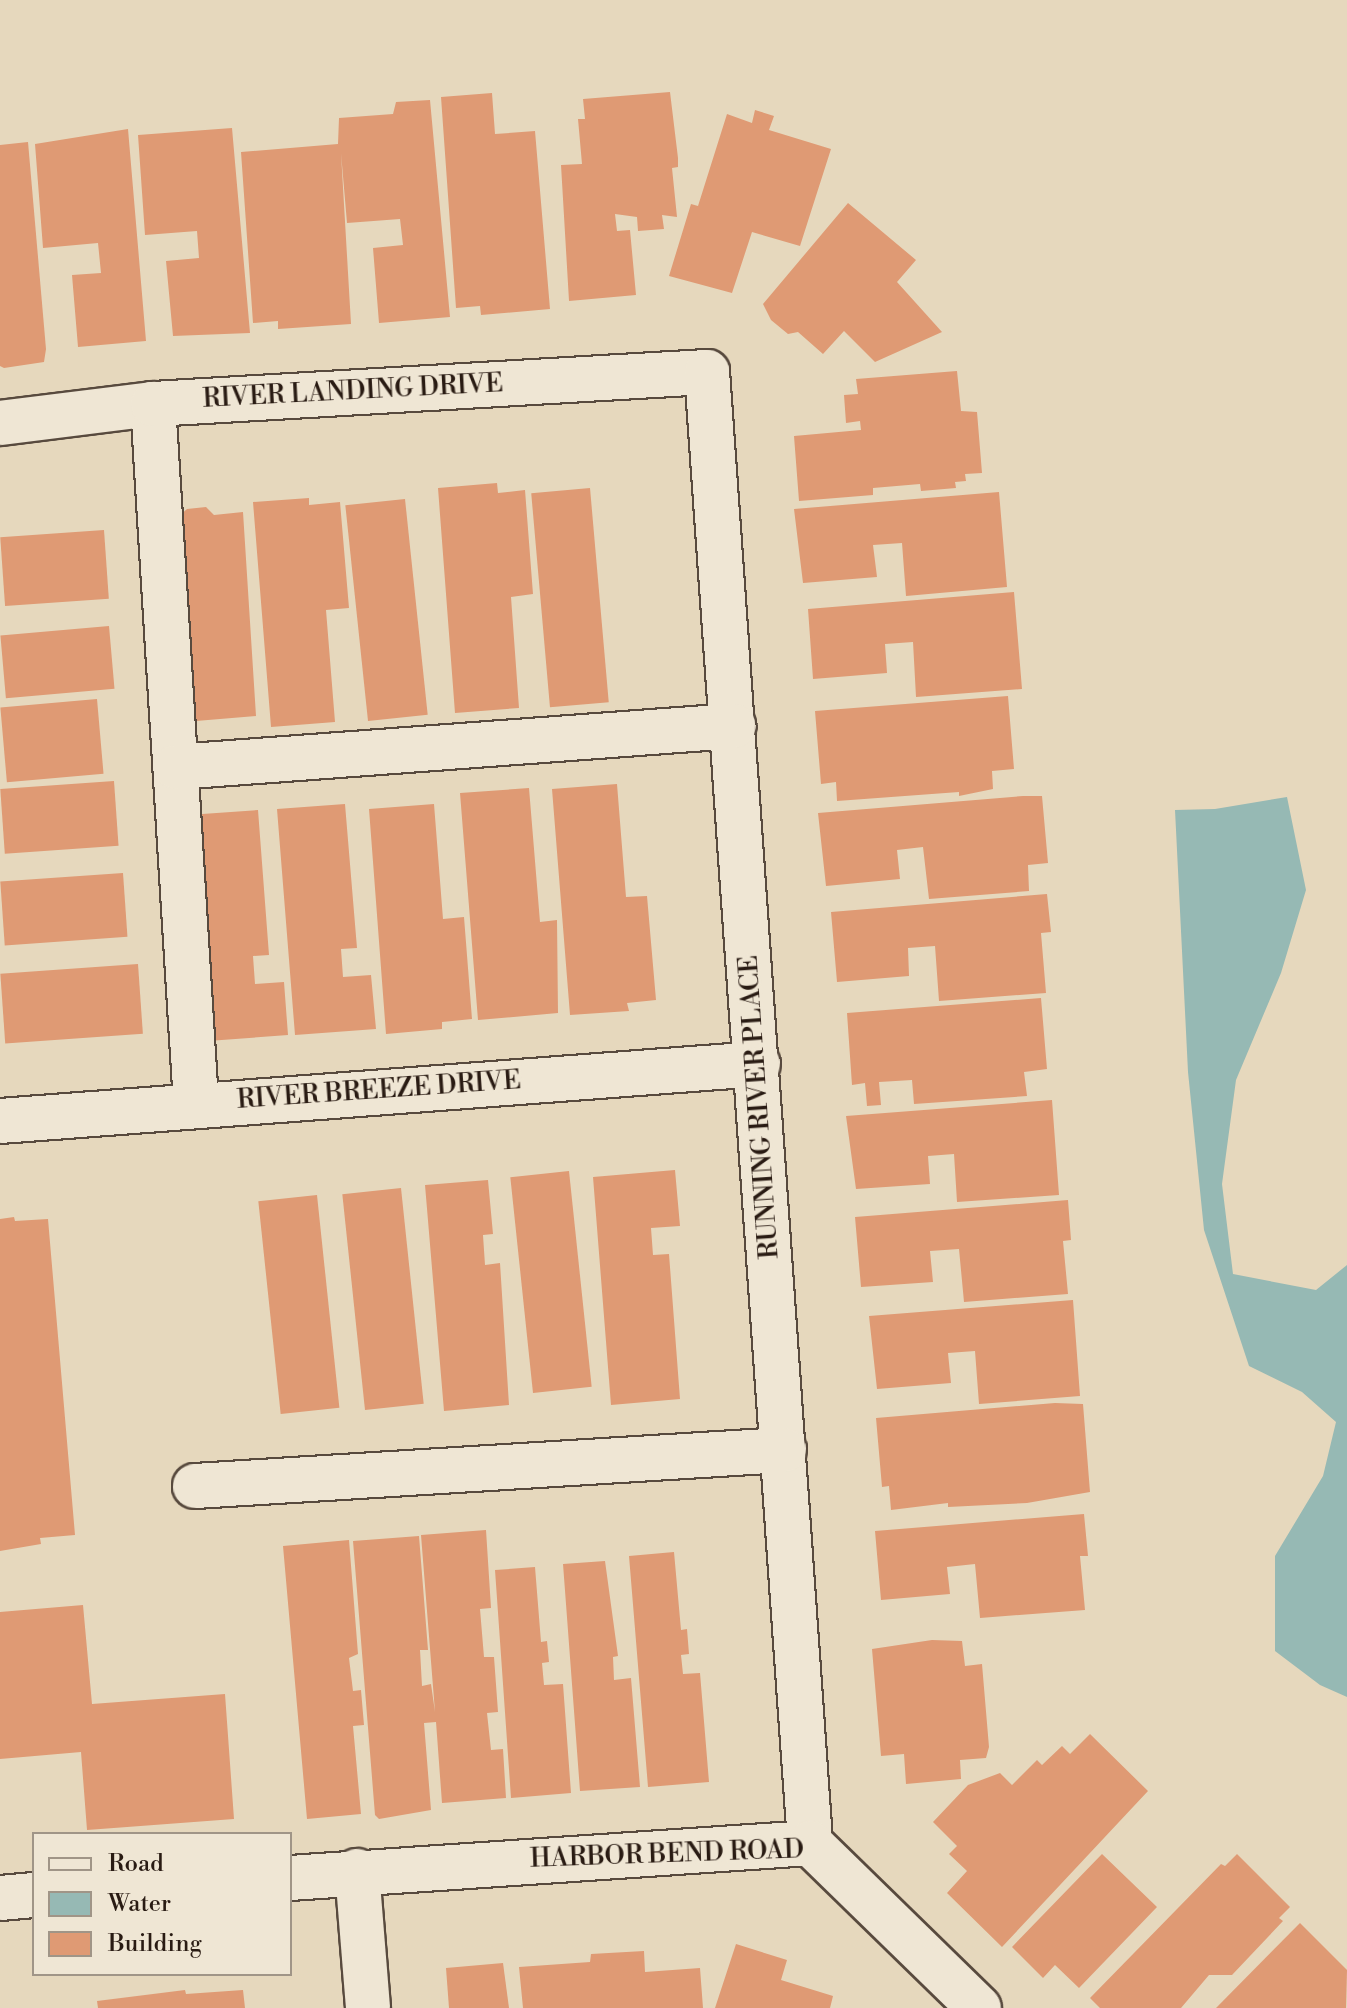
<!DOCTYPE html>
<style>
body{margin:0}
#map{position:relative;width:1347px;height:2008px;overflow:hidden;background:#e6d8bd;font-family:"Libre Bodoni",serif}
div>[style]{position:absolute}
.water>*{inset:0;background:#96b9b4}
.building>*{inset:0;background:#df9a74;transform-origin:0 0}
.roads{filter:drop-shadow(2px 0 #584a3e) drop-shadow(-2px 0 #584a3e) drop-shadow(0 2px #584a3e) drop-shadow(0 -2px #584a3e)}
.minor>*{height:44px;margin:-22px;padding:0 22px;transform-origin:22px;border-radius:22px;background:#efe6d4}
span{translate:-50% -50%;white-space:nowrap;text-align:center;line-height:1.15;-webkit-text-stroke:6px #efe6d4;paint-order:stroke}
.street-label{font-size:26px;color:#291b13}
.legend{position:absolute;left:32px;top:1832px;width:260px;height:144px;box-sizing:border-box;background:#efe6d4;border:2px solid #a09587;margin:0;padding:10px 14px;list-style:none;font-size:24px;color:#291b13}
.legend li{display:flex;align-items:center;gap:16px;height:40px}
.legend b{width:40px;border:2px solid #a09587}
</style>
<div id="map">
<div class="water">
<i style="clip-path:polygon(1287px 797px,1306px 890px,1281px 973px,1236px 1080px,1222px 1184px,1233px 1274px,1316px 1290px,1347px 1265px,1347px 1697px,1320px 1685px,1275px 1651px,1275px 1556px,1323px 1476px,1336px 1422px,1302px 1392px,1249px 1366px,1204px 1230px,1188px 1072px,1175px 810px,1215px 809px)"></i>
</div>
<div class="building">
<i style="clip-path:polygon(670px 92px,678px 158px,678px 167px,672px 168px,677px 217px,662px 215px,664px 229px,638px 231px,637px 217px,615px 214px,617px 231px,630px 230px,636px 295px,569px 301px,561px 165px,582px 164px,578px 119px,585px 119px,583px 99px)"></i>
<i style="clip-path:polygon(492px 93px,495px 134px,535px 131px,550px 309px,481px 315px,480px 306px,456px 308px,441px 97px)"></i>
<i style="clip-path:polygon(430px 100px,450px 317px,379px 323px,373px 248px,403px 245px,400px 219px,347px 223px,341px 153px,351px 324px,278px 329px,278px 321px,253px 323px,241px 152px,338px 144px,339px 118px,393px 114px,396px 102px)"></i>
<i style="clip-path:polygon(755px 110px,774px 116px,769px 130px,831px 149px,800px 246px,752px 232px,732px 293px,669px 276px,691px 204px,698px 206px,727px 114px,752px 123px)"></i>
<i style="clip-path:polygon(232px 128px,250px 333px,173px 336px,166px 261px,199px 258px,197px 231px,145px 235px,138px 135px)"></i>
<i style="clip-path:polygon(128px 129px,146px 341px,78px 347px,72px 275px,101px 273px,98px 243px,43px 248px,35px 144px)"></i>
<i style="clip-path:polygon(28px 142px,46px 349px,44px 362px,4px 368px,0 366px,0 145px)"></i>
<i style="clip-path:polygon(848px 203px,916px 260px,897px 282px,942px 332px,875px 362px,844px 331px,823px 354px,798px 332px,788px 334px,771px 320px,763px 304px)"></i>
<i style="clip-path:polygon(957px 371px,961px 411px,977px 412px,982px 473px,965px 474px,966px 481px,955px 482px,956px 488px,921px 491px,920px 484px,873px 488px,873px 495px,799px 501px,794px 436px,861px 430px,860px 421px,846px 423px,844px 395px,858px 394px,856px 379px)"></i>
<i style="clip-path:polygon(497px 483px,498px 493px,525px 490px,533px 594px,511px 597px,519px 708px,455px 713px,438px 488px)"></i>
<i style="left:590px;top:488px;width:215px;height:59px;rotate:85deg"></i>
<i style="clip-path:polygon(999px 492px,1007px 587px,906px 596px,902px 543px,873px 545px,877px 577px,803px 583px,794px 509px)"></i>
<i style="clip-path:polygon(309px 498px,309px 505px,340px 502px,349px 608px,326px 610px,335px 722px,271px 727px,253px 502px)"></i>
<i style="left:405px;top:499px;width:217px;height:60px;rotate:84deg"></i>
<i style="clip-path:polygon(206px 507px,214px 515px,243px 512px,256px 716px,184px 722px,178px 517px,187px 509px)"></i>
<i style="left:104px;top:530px;width:69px;height:104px;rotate:86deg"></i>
<i style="clip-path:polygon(1014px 592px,1022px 689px,916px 697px,913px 642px,885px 644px,887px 673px,813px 679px,808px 609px)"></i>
<i style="left:109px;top:626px;width:63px;height:109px;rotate:85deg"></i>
<i style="clip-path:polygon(1008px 696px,1014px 769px,992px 771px,993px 789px,959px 796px,959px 792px,837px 801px,836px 782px,821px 784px,815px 711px)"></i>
<i style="left:97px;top:699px;width:75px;height:97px;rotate:85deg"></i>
<i style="left:114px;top:781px;width:65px;height:114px;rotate:86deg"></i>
<i style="clip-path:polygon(617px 784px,626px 897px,647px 896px,656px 1000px,627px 1003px,629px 1011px,570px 1015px,552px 789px)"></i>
<i style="clip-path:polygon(529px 788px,540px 922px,557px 920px,558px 1013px,478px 1020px,460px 793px)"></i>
<i style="clip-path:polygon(1023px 796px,1042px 796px,1048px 863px,1028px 865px,1029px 891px,929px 899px,923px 847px,897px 850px,900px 879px,826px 886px,818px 813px)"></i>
<i style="clip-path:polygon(345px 804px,357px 948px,341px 949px,343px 977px,371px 975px,376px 1029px,295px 1035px,277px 809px)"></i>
<i style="clip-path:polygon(434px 804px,443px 919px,464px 917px,472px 1019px,442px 1022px,442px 1029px,386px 1034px,369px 809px)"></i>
<i style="clip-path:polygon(258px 810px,269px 955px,253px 956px,255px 984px,284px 982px,288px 1035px,208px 1041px,188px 815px)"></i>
<i style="left:123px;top:873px;width:64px;height:123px;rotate:86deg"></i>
<i style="clip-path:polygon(1047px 894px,1051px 932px,1041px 933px,1046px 993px,939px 1001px,935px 946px,908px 948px,909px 976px,837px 982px,831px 912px)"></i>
<i style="left:138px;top:964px;width:70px;height:138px;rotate:86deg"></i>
<i style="clip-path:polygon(1041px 998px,1047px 1069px,1024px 1072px,1027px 1096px,914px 1104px,912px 1080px,879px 1082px,881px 1105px,867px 1106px,865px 1083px,852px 1085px,847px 1013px)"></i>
<i style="clip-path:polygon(1052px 1100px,1059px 1195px,957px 1202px,954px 1154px,928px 1156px,930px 1184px,856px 1189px,846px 1116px)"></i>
<i style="clip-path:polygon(675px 1170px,680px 1226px,651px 1228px,653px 1255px,669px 1254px,680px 1399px,611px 1405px,593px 1177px)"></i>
<i style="left:569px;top:1171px;width:217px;height:59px;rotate:84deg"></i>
<i style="clip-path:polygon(488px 1180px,493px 1234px,483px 1235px,485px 1265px,500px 1263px,509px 1405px,444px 1411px,425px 1185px)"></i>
<i style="left:401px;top:1188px;width:217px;height:59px;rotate:84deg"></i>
<i style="left:317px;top:1195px;width:214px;height:59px;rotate:84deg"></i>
<i style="clip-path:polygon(1068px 1200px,1071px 1240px,1063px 1241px,1068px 1294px,964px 1302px,959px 1249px,930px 1251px,933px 1282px,861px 1287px,855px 1217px)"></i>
<i style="clip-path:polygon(14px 1217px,15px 1221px,48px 1219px,75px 1535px,40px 1538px,41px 1544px,0 1551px,0 1219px)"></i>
<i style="clip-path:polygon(1073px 1300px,1080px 1396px,979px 1404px,975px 1351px,948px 1353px,951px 1383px,877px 1389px,869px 1316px)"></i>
<i style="clip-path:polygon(1055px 1403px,1083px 1404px,1090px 1492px,1027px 1503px,948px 1507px,948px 1503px,891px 1510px,889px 1486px,882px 1487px,876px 1418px)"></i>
<i style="clip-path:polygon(1084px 1514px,1088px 1556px,1080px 1556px,1085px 1610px,980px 1618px,975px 1564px,947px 1567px,950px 1594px,881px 1600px,875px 1531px)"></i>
<i style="clip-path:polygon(486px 1530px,491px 1608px,480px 1609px,484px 1657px,494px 1657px,498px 1712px,487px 1713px,491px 1750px,503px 1749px,506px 1798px,442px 1803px,436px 1722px,424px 1723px,431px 1810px,379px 1819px,375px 1815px,353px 1541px,419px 1536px,428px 1650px,420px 1650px,422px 1686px,431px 1684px,435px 1712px,421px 1535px)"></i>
<i style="clip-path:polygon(349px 1540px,358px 1654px,349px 1658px,353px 1691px,361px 1690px,364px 1725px,353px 1726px,361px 1814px,307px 1819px,283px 1546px)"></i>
<i style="clip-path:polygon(674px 1552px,681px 1630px,687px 1629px,689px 1654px,681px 1655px,683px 1674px,700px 1673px,709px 1782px,648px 1787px,629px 1556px)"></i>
<i style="clip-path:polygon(605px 1561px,618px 1656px,613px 1657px,614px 1680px,631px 1678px,640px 1787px,580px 1791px,563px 1564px)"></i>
<i style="clip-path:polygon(535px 1567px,541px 1642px,547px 1641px,549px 1662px,542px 1663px,544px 1685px,563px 1684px,571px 1793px,511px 1798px,495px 1570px)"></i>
<i style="clip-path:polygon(83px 1605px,92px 1704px,225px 1694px,234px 1819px,87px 1830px,81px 1752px,0 1759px,0 1612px)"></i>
<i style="clip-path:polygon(932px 1640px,962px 1641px,965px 1666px,982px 1664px,989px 1747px,986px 1758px,960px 1760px,961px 1779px,906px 1784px,904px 1754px,881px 1756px,872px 1649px)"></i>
<i style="clip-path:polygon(1090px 1734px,1148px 1791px,1002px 1947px,947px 1893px,967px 1871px,949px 1854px,957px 1846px,933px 1822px,968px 1785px,1000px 1773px,1012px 1785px,1037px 1760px,1042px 1765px,1062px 1746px,1070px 1754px)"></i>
<i style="clip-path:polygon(1102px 1854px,1157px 1907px,1079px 1988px,1055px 1965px,1043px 1978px,1012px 1947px)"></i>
<i style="clip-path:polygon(1237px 1854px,1290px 1907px,1279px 1918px,1283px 1921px,1232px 1975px,1209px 1975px,1181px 2008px,1100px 2008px,1090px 1998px,1221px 1864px,1225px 1866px)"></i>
<i style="clip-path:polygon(1300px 1923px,1347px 1970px,1346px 2008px,1216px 2008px)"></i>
<i style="clip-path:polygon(736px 1944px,787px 1960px,781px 1980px,833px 1996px,830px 2008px,715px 2008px)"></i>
<i style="clip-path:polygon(644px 1951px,645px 1972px,700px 1968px,703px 2008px,523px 2008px,519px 1967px,590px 1962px,591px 1954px)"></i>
<i style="clip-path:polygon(503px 1963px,509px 2008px,449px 2008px,446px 1968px)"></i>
<i style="clip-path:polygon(185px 1990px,186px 1994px,243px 1990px,245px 2008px,98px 2008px,97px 2001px)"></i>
</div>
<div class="roads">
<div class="minor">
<i style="left:153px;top:404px;width:700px;rotate:86.48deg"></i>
<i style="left:0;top:423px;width:154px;rotate:-7.1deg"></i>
<i style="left:153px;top:404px;width:555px;rotate:-3.31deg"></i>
<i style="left:707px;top:372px;width:1475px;rotate:85.99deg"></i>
<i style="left:176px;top:767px;width:559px;rotate:-4.21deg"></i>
<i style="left:0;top:1121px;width:760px;rotate:-4.3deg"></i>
<i style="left:195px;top:1486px;width:590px;rotate:-3.5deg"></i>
<i style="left:357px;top:1871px;width:137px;rotate:85.4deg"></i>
<i style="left:290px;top:1878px;width:521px;rotate:-3.85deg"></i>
<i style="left:810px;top:1843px;width:236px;rotate:44.3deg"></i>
<i style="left:0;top:1898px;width:34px;rotate:-5deg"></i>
</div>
</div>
<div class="street-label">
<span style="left:353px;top:392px;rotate:-3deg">RIVER LANDING DRIVE</span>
<span style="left:379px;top:1091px;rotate:-4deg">RIVER BREEZE DRIVE</span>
<span style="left:760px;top:1107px;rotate:-94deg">RUNNING RIVER PLACE</span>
<span style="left:667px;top:1855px;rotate:-2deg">HARBOR BEND ROAD</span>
</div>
<ul class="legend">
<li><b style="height:10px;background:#efe6d4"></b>Road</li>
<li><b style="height:22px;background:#96b9b4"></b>Water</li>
<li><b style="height:22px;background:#df9a74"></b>Building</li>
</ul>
</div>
